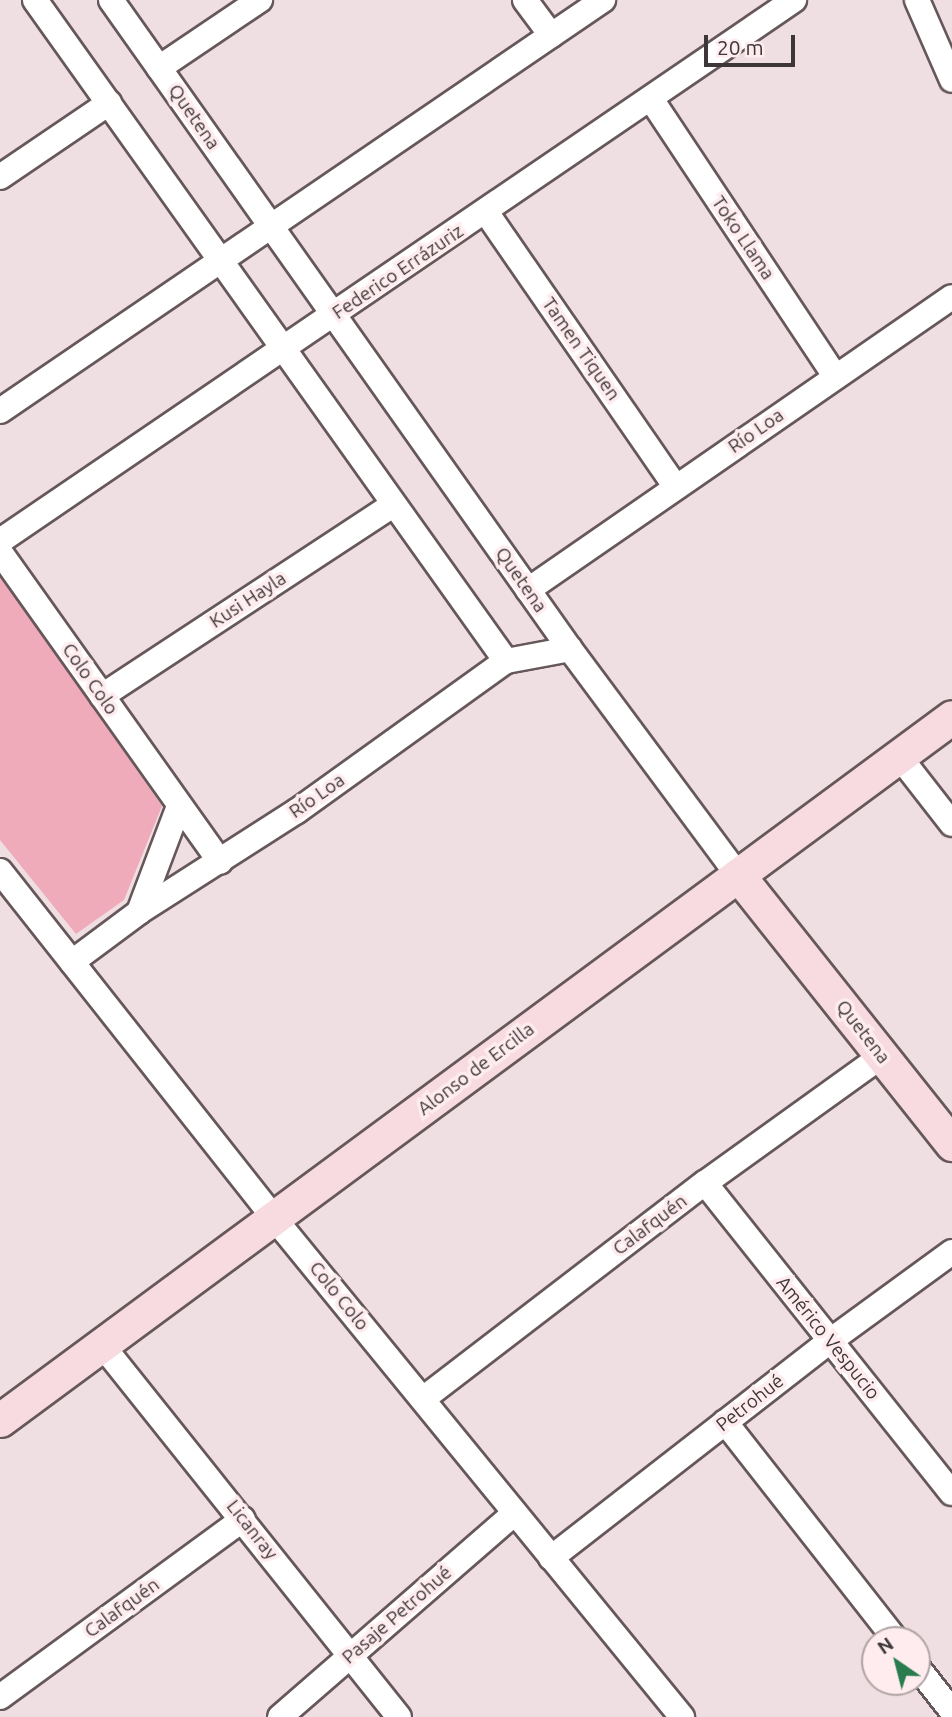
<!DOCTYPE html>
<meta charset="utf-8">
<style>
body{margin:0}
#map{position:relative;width:952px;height:1717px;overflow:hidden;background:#f0dfe2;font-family:Ubuntu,sans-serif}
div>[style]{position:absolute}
.green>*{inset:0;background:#efabb9}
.roads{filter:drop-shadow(2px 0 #66585a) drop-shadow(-2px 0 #66585a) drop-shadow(0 2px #66585a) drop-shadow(0 -2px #66585a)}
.street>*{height:24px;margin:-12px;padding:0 12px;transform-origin:12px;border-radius:12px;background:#fff}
.secondary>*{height:33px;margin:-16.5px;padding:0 16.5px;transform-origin:16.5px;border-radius:16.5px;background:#f7dbe1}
span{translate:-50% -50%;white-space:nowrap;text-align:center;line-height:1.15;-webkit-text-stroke:7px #feecef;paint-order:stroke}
.street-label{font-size:19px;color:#3e3739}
.north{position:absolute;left:861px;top:1626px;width:70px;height:70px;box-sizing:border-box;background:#feecef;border:2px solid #b1a4a6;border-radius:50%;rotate:325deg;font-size:19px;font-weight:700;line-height:28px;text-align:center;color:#3e3739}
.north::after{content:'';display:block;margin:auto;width:24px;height:32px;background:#287c4e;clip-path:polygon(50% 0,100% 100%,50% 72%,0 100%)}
.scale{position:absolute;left:704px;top:35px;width:91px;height:32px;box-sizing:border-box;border:4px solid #3e3739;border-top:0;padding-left:9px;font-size:21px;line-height:24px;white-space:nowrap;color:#3e3739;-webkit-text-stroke:5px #feecef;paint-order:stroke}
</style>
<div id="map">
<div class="green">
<i style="clip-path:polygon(0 575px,162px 806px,124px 900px,76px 934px,0 840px)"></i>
</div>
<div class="roads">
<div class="street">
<i style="left:35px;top:0;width:812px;rotate:54.53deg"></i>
<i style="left:111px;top:0;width:795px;rotate:54.73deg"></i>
<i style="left:570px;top:649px;width:282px;rotate:53.4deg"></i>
<i style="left:525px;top:0;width:44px;rotate:53.4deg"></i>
<i style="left:917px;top:0;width:87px;rotate:66.4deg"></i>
<i style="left:159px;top:68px;width:122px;rotate:-34deg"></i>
<i style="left:651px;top:99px;width:333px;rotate:56.4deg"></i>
<i style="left:0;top:177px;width:132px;rotate:-34.2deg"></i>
<i style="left:486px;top:212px;width:334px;rotate:55.4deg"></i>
<i style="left:0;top:411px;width:730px;rotate:-34.28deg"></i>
<i style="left:0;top:541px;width:961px;rotate:-34.27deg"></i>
<i style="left:0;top:552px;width:380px;rotate:54.6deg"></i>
<i style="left:528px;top:590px;width:515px;rotate:-34.65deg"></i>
<i style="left:102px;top:696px;width:349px;rotate:-33.3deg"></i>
<i style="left:899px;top:756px;width:86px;rotate:52.1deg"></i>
<i style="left:0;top:871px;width:442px;rotate:51.7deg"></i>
<i style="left:274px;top:1218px;width:645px;rotate:50.73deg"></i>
<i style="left:139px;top:912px;width:113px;rotate:-69.3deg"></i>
<i style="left:72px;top:962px;width:84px;rotate:-36.7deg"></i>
<i style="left:139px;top:912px;width:188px;rotate:-32.6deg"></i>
<i style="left:297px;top:811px;width:257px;rotate:-35.7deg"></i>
<i style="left:506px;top:661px;width:65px;rotate:-10.6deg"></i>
<i style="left:705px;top:1183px;width:396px;rotate:51.5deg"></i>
<i style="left:102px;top:1345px;width:476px;rotate:51.4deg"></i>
<i style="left:423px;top:1399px;width:355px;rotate:-37.5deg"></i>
<i style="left:705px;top:1183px;width:218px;rotate:-35.7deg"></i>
<i style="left:725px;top:1422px;width:277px;rotate:51.9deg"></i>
<i style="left:551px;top:1558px;width:353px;rotate:-37.9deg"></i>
<i style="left:830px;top:1341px;width:151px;rotate:-36.1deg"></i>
<i style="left:917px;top:1667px;width:56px;rotate:51.5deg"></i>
<i style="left:0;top:1697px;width:301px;rotate:-36.2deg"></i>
<i style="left:280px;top:1717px;width:311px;rotate:-41deg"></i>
</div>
<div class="secondary">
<i style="left:738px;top:875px;width:344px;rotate:51.5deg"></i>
<i style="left:0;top:1420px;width:1183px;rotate:-36.44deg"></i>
</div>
</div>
<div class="street-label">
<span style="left:194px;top:117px;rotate:55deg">Quetena</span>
<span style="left:743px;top:238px;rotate:56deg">Toko Llama</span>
<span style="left:398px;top:272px;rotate:-34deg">Federico Errázuriz</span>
<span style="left:581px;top:349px;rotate:55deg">Tamen Tiquen</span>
<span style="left:756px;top:431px;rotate:-35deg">Río Loa</span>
<span style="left:521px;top:580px;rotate:55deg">Quetena</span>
<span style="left:248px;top:600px;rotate:-33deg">Kusi Hayla</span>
<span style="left:90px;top:679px;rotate:55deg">Colo Colo</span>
<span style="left:317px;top:796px;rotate:-35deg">Río Loa</span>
<span style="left:863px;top:1032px;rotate:52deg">Quetena</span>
<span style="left:476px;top:1069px;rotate:-37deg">Alonso de Ercilla</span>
<span style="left:650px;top:1225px;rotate:-37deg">Calafquén</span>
<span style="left:339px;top:1296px;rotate:51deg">Colo Colo</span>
<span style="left:828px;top:1338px;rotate:51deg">Américo Vespucio</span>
<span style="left:750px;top:1403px;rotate:-38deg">Petrohué</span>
<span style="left:252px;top:1530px;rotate:52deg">Licanray</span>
<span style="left:122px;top:1608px;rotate:-36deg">Calafquén</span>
<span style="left:397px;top:1615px;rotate:-41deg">Pasaje Petrohué</span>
</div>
<div class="north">N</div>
<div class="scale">20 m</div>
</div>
